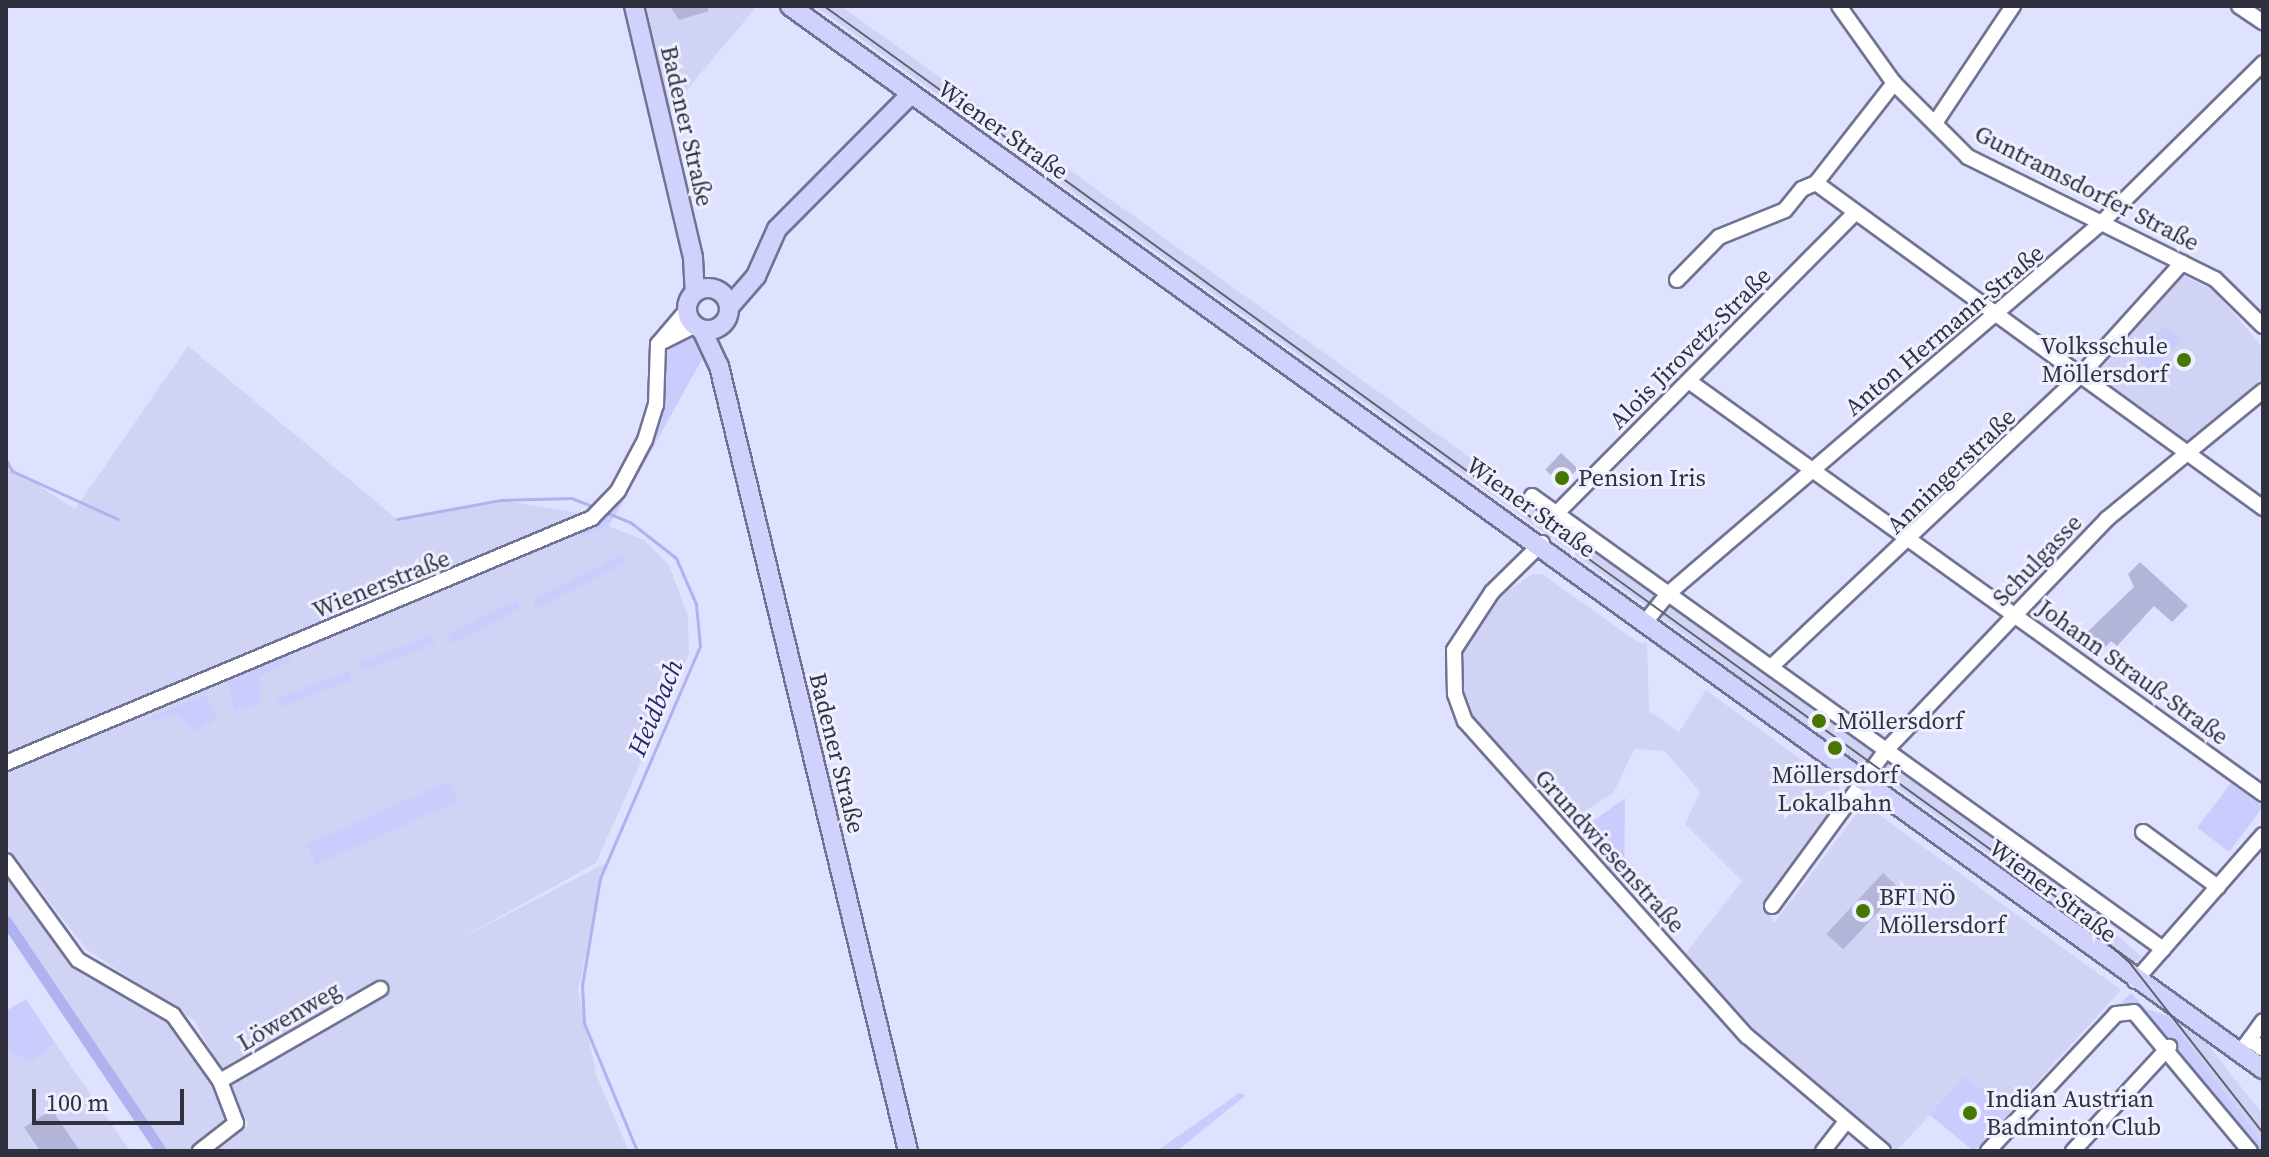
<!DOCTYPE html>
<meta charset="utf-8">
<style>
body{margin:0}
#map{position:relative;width:2269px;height:1157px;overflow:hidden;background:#dfe2fe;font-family:"Source Serif 4",serif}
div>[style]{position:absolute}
.built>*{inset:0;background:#d0d3f4}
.green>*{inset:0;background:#c9ccfc;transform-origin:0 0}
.stream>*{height:3px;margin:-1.5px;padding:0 1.5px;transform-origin:1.5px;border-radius:1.5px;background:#afb2ee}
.canal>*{height:11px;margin:-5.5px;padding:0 5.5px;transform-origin:5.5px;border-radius:5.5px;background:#afb2ee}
.building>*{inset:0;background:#b2b5d7;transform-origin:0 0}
.roads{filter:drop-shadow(2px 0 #717392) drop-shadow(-2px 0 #717392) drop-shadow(0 2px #717392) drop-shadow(0 -2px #717392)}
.minor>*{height:14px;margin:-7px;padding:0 7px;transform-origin:7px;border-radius:7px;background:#fff}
.major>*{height:18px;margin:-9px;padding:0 9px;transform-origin:9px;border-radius:9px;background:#d0d2fd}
.major>.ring{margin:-9px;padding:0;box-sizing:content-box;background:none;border:18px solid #d0d2fd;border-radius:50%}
.tram>*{height:2px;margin:-1px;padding:0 1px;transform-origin:1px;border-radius:1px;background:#606173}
.dots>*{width:22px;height:22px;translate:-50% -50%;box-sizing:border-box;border:4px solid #eff0ff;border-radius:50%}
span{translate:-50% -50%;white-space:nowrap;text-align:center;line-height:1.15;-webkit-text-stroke:6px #eff0ff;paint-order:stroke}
.street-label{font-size:24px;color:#30313f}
.poi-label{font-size:24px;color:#30313f}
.right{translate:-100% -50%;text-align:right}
.left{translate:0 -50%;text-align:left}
.water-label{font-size:26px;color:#2c256a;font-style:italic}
.frame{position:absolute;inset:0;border:8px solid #30313f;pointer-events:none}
.scale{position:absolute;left:32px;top:1089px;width:152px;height:36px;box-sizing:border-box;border:4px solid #30313f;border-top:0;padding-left:10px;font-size:24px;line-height:28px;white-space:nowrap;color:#30313f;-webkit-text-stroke:6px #eff0ff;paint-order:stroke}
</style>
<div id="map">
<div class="built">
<i style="clip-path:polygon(643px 6px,757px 6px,670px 110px)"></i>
<i style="clip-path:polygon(815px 6px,841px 6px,1872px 746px,2067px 892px,2142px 957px,2128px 966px,2055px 903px,1865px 763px,1857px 764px,1772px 703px,1663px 618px)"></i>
<i style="clip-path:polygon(2182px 275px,2215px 291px,2263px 348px,2263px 377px,2187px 442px,2095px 376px)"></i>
<i style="clip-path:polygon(188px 346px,397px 519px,501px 500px,584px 514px,582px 537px,608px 526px,644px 540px,669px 565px,688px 616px,689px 654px,596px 863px,460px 939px,606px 863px,578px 990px,597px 1077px,629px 1151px,212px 1151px,249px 1125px,195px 1021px,86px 949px,6px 845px,6px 457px,12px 468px,75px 509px)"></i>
<i style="clip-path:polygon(1533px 574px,1542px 574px,1639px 643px,1647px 642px,1649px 711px,1679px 732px,1706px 690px,1839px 787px,1841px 796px,1764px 903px,1774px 923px,1857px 813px,1850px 807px,1856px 798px,2121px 990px,1974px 1151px,1930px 1115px,1896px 1151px,1750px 1027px,1683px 957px,1742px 881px,1685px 824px,1700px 792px,1665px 751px,1634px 749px,1614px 792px,1565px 825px,1471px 719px,1460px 696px,1462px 648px,1492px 601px)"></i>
<i style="clip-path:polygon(6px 867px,74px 967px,170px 1019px,236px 1123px,191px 1151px,168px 1151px,6px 917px)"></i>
<i style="clip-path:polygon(2168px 1016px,2206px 1042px,2263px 1115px,2263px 1143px)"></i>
<i style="clip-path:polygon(55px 1043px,130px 1151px,6px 1151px,6px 1049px,31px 1063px)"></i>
</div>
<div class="green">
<i style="left:2165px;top:326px;width:22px;height:42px;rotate:43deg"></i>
<i style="clip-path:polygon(688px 334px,707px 350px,618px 511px,608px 526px,582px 537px,579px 531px,613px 508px,646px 450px,661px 406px,662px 355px)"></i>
<i style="left:622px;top:555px;width:9px;height:100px;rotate:63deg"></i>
<i style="left:517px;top:600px;width:9px;height:78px;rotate:63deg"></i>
<i style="left:432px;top:635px;width:9px;height:78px;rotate:69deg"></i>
<i style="clip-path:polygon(288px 651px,292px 661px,259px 677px,260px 704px,234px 711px,227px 678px)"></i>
<i style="left:349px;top:671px;width:9px;height:78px;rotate:69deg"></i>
<i style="clip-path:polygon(205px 695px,217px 719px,194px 732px,176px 714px,138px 723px)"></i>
<i style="left:449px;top:781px;width:22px;height:156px;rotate:66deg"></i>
<i style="left:2231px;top:783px;width:40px;height:56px;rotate:37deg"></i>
<i style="clip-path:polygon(1625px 798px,1624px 890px,1581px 841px,1586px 826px)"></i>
<i style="clip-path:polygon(2131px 993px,2146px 1009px,2168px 1016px,2263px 1143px,2263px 1151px,2256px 1151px,2137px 1007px,2118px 1006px)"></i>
<i style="clip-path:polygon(26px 999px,55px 1043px,31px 1063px,6px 1049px,6px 1011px)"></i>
<i style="clip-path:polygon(1964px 1077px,2011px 1111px,1974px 1151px,1930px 1115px)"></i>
<i style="clip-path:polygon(1239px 1093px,1246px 1095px,1177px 1151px,1157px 1151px)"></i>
</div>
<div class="stream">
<i style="left:6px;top:460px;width:13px;rotate:61deg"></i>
<i style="left:12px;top:471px;width:116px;rotate:24.4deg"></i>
<i style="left:605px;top:512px;width:27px;rotate:22deg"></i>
<i style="left:630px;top:522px;width:58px;rotate:38deg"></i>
<i style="left:676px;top:558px;width:50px;rotate:66.5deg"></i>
<i style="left:696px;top:604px;width:42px;rotate:84.6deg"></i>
<i style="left:700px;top:646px;width:253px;rotate:113.3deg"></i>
<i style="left:600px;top:878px;width:109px;rotate:99.5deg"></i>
<i style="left:582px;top:985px;width:38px;rotate:87deg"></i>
<i style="left:584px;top:1023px;width:139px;rotate:67.5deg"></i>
<i style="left:397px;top:519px;width:106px;rotate:-10.4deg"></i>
<i style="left:501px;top:500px;width:70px;rotate:-1.6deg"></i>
<i style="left:571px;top:498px;width:26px;rotate:21deg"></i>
</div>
<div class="canal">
<i style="left:6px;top:921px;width:277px;rotate:56deg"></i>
</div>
<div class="building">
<i style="clip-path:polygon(670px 6px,707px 6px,709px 11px,679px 20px)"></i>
<i style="left:1561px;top:453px;width:23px;height:23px;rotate:43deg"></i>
<i style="clip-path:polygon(2140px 562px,2188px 606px,2172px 622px,2154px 606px,2117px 646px,2111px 641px,2098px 655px,2080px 639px,2134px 587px,2128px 574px)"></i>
<i style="left:1883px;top:873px;width:23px;height:83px;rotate:43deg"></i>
<i style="clip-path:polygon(52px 1110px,80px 1151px,40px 1151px,24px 1127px)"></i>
</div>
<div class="roads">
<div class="minor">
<i style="left:1839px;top:6px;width:95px;rotate:54.5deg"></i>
<i style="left:1894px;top:83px;width:105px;rotate:45deg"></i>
<i style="left:1968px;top:157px;width:275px;rotate:26.3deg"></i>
<i style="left:2215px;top:279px;width:67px;rotate:44.4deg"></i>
<i style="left:2239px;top:6px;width:29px;rotate:34deg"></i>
<i style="left:1935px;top:123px;width:141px;rotate:-56.3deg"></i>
<i style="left:1816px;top:183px;width:553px;rotate:36.02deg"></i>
<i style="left:1677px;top:280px;width:60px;rotate:-45.7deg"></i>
<i style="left:1719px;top:237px;width:71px;rotate:-22.2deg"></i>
<i style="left:1785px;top:210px;width:27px;rotate:-51deg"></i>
<i style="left:1802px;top:189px;width:15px;rotate:-23deg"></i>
<i style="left:1816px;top:183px;width:127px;rotate:-52deg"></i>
<i style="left:658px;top:344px;width:40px;rotate:-26.6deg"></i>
<i style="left:1690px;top:382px;width:706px;rotate:35.72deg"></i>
<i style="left:1532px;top:496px;width:777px;rotate:35.67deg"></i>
<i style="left:1557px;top:513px;width:421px;rotate:-45.2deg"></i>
<i style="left:1542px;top:543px;width:70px;rotate:135.6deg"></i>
<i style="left:1492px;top:592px;width:69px;rotate:123.2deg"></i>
<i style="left:1454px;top:650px;width:44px;rotate:88.7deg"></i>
<i style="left:1455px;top:694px;width:29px;rotate:70deg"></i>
<i style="left:1465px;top:721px;width:423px;rotate:48.2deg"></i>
<i style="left:1747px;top:1036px;width:178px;rotate:40.2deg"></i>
<i style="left:1646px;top:621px;width:36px;rotate:-51deg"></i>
<i style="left:1669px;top:593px;width:569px;rotate:-40.58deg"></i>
<i style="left:2101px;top:223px;width:228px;rotate:-44.6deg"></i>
<i style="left:1772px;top:666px;width:422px;rotate:-43.3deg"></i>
<i style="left:2079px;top:377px;width:154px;rotate:-47.9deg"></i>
<i style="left:6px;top:763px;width:635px;rotate:-22.69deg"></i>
<i style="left:592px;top:518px;width:37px;rotate:-46deg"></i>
<i style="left:618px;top:491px;width:58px;rotate:-62.1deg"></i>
<i style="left:645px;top:440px;width:37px;rotate:-73deg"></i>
<i style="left:656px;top:405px;width:61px;rotate:-88.1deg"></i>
<i style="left:658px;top:344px;width:43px;rotate:-49.7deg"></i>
<i style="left:2143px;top:832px;width:93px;rotate:36.3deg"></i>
<i style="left:6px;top:861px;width:122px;rotate:54deg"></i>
<i style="left:78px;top:960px;width:110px;rotate:30.1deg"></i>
<i style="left:173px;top:1015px;width:81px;rotate:54.5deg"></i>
<i style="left:220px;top:1081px;width:45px;rotate:69.1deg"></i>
<i style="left:236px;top:1123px;width:46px;rotate:142.1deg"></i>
<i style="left:1772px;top:906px;width:195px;rotate:-53.8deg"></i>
<i style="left:1887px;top:749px;width:185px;rotate:-46.3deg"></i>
<i style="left:2015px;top:615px;width:133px;rotate:-46.2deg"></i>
<i style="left:2107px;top:519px;width:202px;rotate:-39.4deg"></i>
<i style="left:2135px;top:981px;width:194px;rotate:-48.8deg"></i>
<i style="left:2250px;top:1039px;width:22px;rotate:-54deg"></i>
<i style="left:2240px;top:1052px;width:16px;rotate:-52deg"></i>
<i style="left:2250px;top:1039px;width:16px;rotate:38deg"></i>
<i style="left:220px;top:1081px;width:185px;rotate:-29.9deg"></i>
<i style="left:1823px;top:1151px;width:37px;rotate:-52deg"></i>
<i style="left:1988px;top:1151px;width:187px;rotate:-46.9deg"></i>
<i style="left:2116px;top:1014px;width:18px;rotate:-6deg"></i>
<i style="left:2134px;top:1012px;width:181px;rotate:50.2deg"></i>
<i style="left:2073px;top:1151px;width:142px;rotate:-47.3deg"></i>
</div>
<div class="major">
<i style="left:634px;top:6px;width:259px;rotate:76.8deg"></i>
<i style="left:693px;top:258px;width:34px;rotate:87deg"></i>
<i style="left:790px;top:6px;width:1817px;rotate:35.82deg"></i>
<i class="ring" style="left:687px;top:288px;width:24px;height:24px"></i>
<i style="left:730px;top:306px;width:40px;rotate:-49deg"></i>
<i style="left:756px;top:276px;width:51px;rotate:-65.9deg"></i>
<i style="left:777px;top:229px;width:190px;rotate:-45.2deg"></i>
<i style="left:702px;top:330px;width:40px;rotate:65deg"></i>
<i style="left:719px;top:366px;width:807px;rotate:76.46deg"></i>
</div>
</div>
<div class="tram">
<i style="left:824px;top:6px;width:1524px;rotate:35.87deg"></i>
<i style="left:2059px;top:899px;width:94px;rotate:42deg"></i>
<i style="left:2129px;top:962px;width:217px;rotate:51.9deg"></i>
</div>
<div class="dots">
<i style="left:2184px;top:360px;background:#467700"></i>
<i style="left:1562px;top:478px;background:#467700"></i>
<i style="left:1819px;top:721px;background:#467700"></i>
<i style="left:1835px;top:748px;background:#467700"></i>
<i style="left:1863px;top:911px;background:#467700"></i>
<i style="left:1970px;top:1113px;background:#467700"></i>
</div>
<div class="street-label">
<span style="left:687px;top:126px;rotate:77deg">Badener Straße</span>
<span style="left:1003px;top:130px;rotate:35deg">Wiener Straße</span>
<span style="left:2087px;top:188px;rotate:27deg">Guntramsdorfer Straße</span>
<span style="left:1944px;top:330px;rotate:-40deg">Anton Hermann-Straße</span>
<span style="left:1690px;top:348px;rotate:-45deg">Alois Jirovetz-Straße</span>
<span style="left:1951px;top:471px;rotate:-44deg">Anningerstraße</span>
<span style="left:1531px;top:507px;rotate:36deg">Wiener Straße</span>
<span style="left:2037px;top:560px;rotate:-46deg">Schulgasse</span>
<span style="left:381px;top:584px;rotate:-22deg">Wienerstraße</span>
<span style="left:2133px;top:672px;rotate:36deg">Johann Strauß-Straße</span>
<span style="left:837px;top:753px;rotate:76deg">Badener Straße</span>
<span style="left:1610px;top:851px;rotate:48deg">Grundwiesenstraße</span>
<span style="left:2053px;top:891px;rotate:37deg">Wiener Straße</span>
<span style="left:289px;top:1016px;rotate:-30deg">Löwenweg</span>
</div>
<div class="poi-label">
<span class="right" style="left:2168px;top:360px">Volksschule<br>Möllersdorf</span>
<span class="left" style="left:1578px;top:478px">Pension Iris</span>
<span class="left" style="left:1837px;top:721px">Möllersdorf</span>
<span style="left:1835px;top:789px">Möllersdorf<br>Lokalbahn</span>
<span class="left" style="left:1879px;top:911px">BFI NÖ<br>Möllersdorf</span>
<span class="left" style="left:1986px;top:1113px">Indian Austrian<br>Badminton Club</span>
</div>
<div class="water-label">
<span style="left:656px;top:708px;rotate:-67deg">Heidbach</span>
</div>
<div class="frame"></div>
<div class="scale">100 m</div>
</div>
